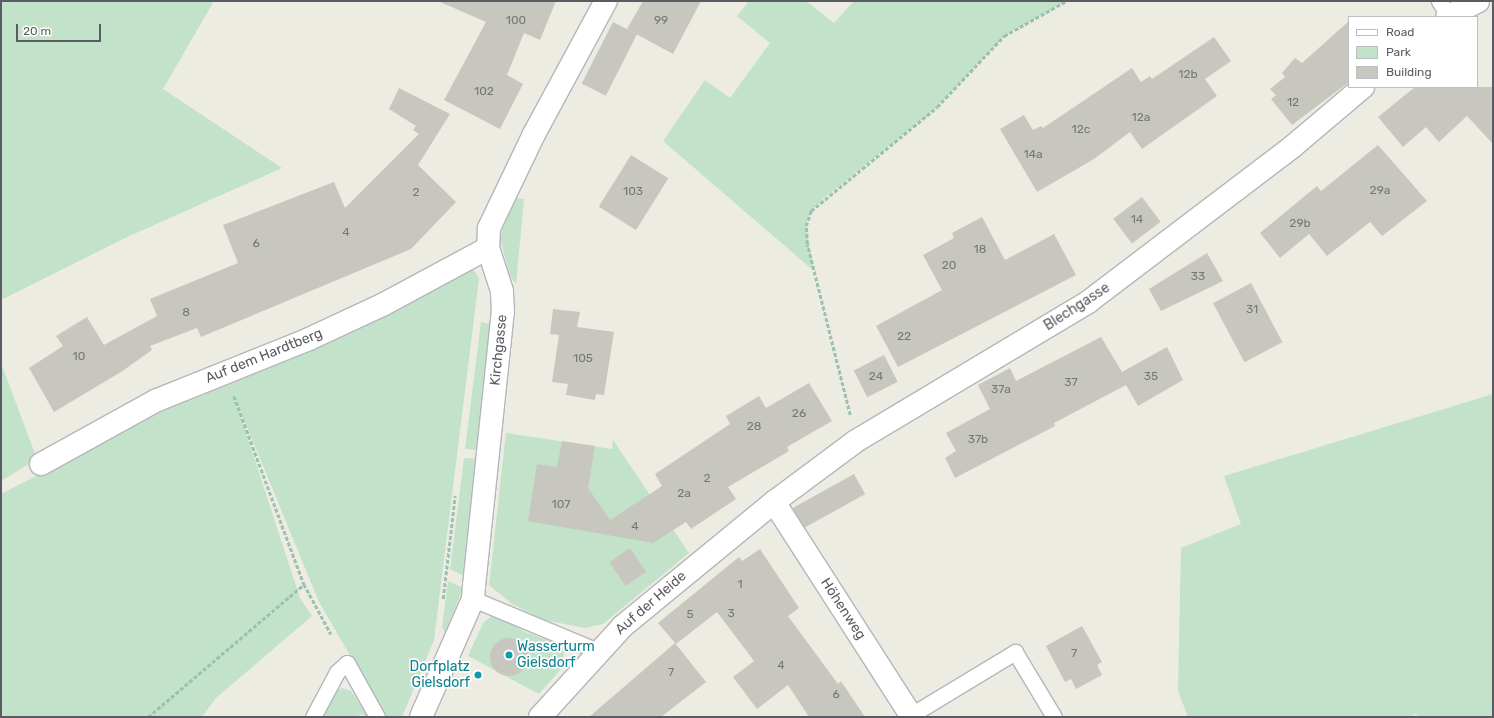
<!DOCTYPE html>
<meta charset="utf-8">
<style>
body{margin:0}
#map{position:relative;width:1494px;height:718px;overflow:hidden;background:#ecece3;font-family:Rubik,sans-serif}
div>[style]{position:absolute}
.green>*{inset:0;background:#c2e2ca}
.building>*{inset:0;background:#c8c7bf;transform-origin:0 0}
.round{border-radius:50%}
.path>*{height:2.5px;margin-top:-1.25px;transform-origin:0;background:repeating-linear-gradient(90deg,#9cc1b0 0 4px,transparent 0 6px)}
.roads{filter:drop-shadow(1px 0 #b5b6bc) drop-shadow(-1px 0 #b5b6bc) drop-shadow(0 1px #b5b6bc) drop-shadow(0 -1px #b5b6bc)}
.service>*{height:15px;margin:-7.5px;padding:0 7.5px;transform-origin:7.5px;border-radius:7.5px;background:#fff}
.minor>*{height:22px;margin:-11px;padding:0 11px;transform-origin:11px;border-radius:11px;background:#fff}
.dots>*{width:11px;height:11px;translate:-50% -50%;box-sizing:border-box;border:2px solid #fff;border-radius:50%}
span{translate:-50% -50%;white-space:nowrap;text-align:center;line-height:1.15;-webkit-text-stroke:3.5px #fff;paint-order:stroke}
.number-label{font-size:12px;color:#767779}
.number-label span{-webkit-text-stroke-width:0}
.street-label{font-size:14px;color:#5b5c62}
.culture-label{font-size:14px;color:#0d838f}
.left{translate:0 -50%;text-align:left}
.right{translate:-100% -50%;text-align:right}
.frame{position:absolute;inset:0;border:2px solid #5b5c62;pointer-events:none}
.legend{position:absolute;left:1348px;top:16px;width:130px;height:72px;box-sizing:border-box;background:#fff;border:1px solid #bdbec0;margin:0;padding:5px 7px;list-style:none;font-size:12px;color:#5b5c62}
.legend li{display:flex;align-items:center;gap:8px;height:20px}
.legend b{width:20px;border:1px solid #bdbec0}
.scale{position:absolute;left:16px;top:24px;width:85px;height:18px;box-sizing:border-box;border:2px solid #5b5c62;border-top:0;padding-left:5px;font-size:12px;line-height:14px;white-space:nowrap;color:#5b5c62;-webkit-text-stroke:3px #fff;paint-order:stroke}
</style>
<div id="map">
<div class="green">
<i style="clip-path:polygon(1px 1px,214px 1px,163px 89px,282px 168px,125px 238px,1px 300px)"></i>
<i style="clip-path:polygon(749px 1px,806px 1px,834px 23px,854px 1px,1066px 1px,1004px 36px,937px 107px,824px 198px,811px 211px,806px 226px,814px 271px,663px 141px,705px 80px,730px 98px,770px 43px,737px 16px)"></i>
<i style="clip-path:polygon(516px 198px,524px 199px,516px 284px,510px 276px,500px 238px,505px 218px)"></i>
<i style="clip-path:polygon(473px 268px,479px 279px,434px 640px,402px 717px,386px 717px,319px 602px,233px 393px,300px 598px,312px 616px,216px 698px,202px 717px,1px 717px,1px 494px,161px 412px,321px 347px,401px 309px)"></i>
<i style="clip-path:polygon(481px 322px,491px 324px,477px 450px,465px 449px)"></i>
<i style="clip-path:polygon(1px 363px,37px 459px,1px 481px)"></i>
<i style="clip-path:polygon(1493px 394px,1493px 717px,1419px 717px,1416px 714px,1410px 717px,1188px 717px,1178px 691px,1181px 548px,1241px 524px,1224px 476px)"></i>
<i style="clip-path:polygon(506px 433px,612px 449px,613px 440px,689px 553px,603px 624px,585px 628px,544px 620px,512px 604px,489px 585px)"></i>
<i style="clip-path:polygon(464px 458px,477px 459px,464px 576px,450px 569px)"></i>
<i style="clip-path:polygon(448px 581px,463px 588px,445px 633px,442px 627px)"></i>
<i style="clip-path:polygon(491px 616px,502px 618px,525px 632px,555px 643px,564px 651px,563px 667px,539px 694px,468px 656px,483px 623px)"></i>
<i style="clip-path:polygon(342px 688px,351px 691px,369px 717px,360px 714px,358px 717px,321px 717px,337px 690px)"></i>
</div>
<div class="building">
<i style="clip-path:polygon(438px 1px,556px 1px,540px 40px,524px 33px,507px 75px,523px 84px,500px 129px,444px 100px,486px 22px)"></i>
<i style="clip-path:polygon(643px 1px,701px 1px,673px 54px,627px 29px)"></i>
<i style="clip-path:polygon(1349px 21px,1349px 82px,1292px 125px,1271px 99px,1276px 95px,1270px 89px,1285px 77px,1282px 73px,1295px 58px,1302px 63px)"></i>
<i style="left:613px;top:22px;width:27px;height:69px;rotate:27deg"></i>
<i style="clip-path:polygon(1214px 37px,1231px 61px,1205px 79px,1217px 96px,1142px 149px,1130px 132px,1094px 159px,1037px 192px,1000px 129px,1024px 115px,1033px 130px,1041px 126px,1043px 128px,1132px 68px,1141px 82px,1150px 76px,1152px 79px)"></i>
<i style="clip-path:polygon(1415px 87px,1493px 87px,1493px 144px,1467px 116px,1439px 142px,1426px 127px,1403px 147px,1378px 117px)"></i>
<i style="clip-path:polygon(399px 88px,450px 114px,418px 165px,456px 202px,411px 249px,201px 337px,197px 328px,150px 346px,152px 350px,121px 372px,54px 412px,29px 368px,63px 346px,56px 336px,87px 317px,104px 345px,157px 316px,150px 299px,238px 263px,223px 225px,334px 182px,345px 208px,419px 134px,413px 130px,416px 126px,389px 109px)"></i>
<i style="clip-path:polygon(1378px 145px,1427px 201px,1382px 236px,1370px 222px,1327px 256px,1309px 234px,1280px 258px,1260px 233px,1317px 186px,1321px 191px)"></i>
<i style="left:631px;top:155px;width:44px;height:61px;rotate:32deg"></i>
<i style="left:1142px;top:197px;width:31px;height:36px;rotate:53deg"></i>
<i style="clip-path:polygon(982px 217px,1005px 260px,1054px 234px,1076px 275px,898px 367px,876px 326px,942px 290px,923px 255px,954px 238px,952px 233px)"></i>
<i style="clip-path:polygon(1207px 253px,1223px 281px,1161px 311px,1149px 289px)"></i>
<i style="left:1251px;top:283px;width:67px;height:43px;rotate:62deg"></i>
<i style="clip-path:polygon(553px 309px,580px 312px,577px 327px,614px 332px,604px 395px,596px 394px,595px 400px,566px 395px,568px 384px,552px 382px,559px 335px,550px 334px)"></i>
<i style="clip-path:polygon(1101px 337px,1122px 372px,1167px 347px,1183px 380px,1138px 406px,1126px 385px,1054px 423px,1055px 426px,955px 478px,945px 458px,956px 451px,946px 433px,990px 409px,978px 385px,1010px 368px,1016px 381px)"></i>
<i style="left:884px;top:355px;width:30px;height:34px;rotate:63deg"></i>
<i style="clip-path:polygon(809px 383px,832px 421px,787px 447px,789px 451px,728px 487px,736px 499px,691px 529px,686px 522px,653px 543px,528px 521px,537px 464px,557px 467px,562px 441px,595px 446px,588px 488px,610px 520px,662px 486px,655px 474px,730px 424px,726px 416px,759px 396px,766px 408px)"></i>
<i style="left:854px;top:474px;width:23px;height:70px;rotate:61deg"></i>
<i style="left:630px;top:548px;width:29px;height:25px;rotate:56deg"></i>
<i style="clip-path:polygon(760px 549px,799px 608px,788px 616px,838px 684px,841px 681px,865px 717px,809px 717px,788px 685px,757px 709px,733px 677px,754px 661px,717px 612px,676px 644px,658px 623px,739px 557px,742px 561px)"></i>
<i style="clip-path:polygon(1082px 626px,1102px 662px,1097px 665px,1102px 675px,1076px 689px,1071px 679px,1065px 682px,1046px 646px)"></i>
<i class="round" style="left:490px;top:638px;width:38px;height:38px"></i>
<i style="clip-path:polygon(675px 643px,706px 682px,661px 717px,589px 717px)"></i>
</div>
<div class="path">
<i style="left:234px;top:396px;width:201px;rotate:69.6deg"></i>
<i style="left:304px;top:584px;width:57px;rotate:61.6deg"></i>
<i style="left:850px;top:415px;width:176px;rotate:-104.1deg"></i>
<i style="left:807px;top:244px;width:18px;rotate:-93deg"></i>
<i style="left:806px;top:226px;width:16px;rotate:-72deg"></i>
<i style="left:811px;top:211px;width:163px;rotate:-39.5deg"></i>
<i style="left:937px;top:107px;width:98px;rotate:-46.7deg"></i>
<i style="left:1004px;top:36px;width:71px;rotate:-29.4deg"></i>
<i style="left:443px;top:599px;width:104px;rotate:-83.4deg"></i>
<i style="left:148px;top:717px;width:205px;rotate:-40.4deg"></i>
</div>
<div class="roads">
<div class="service">
<i style="left:1439px;top:1px;width:18px;rotate:56deg"></i>
<i style="left:473px;top:599px;width:135px;rotate:22.6deg"></i>
<i style="left:911px;top:715px;width:122px;rotate:-31.2deg"></i>
<i style="left:1015px;top:652px;width:76px;rotate:59deg"></i>
<i style="left:313px;top:717px;width:51px;rotate:-61.9deg"></i>
<i style="left:337px;top:672px;width:13px;rotate:-42deg"></i>
<i style="left:347px;top:663px;width:62px;rotate:60.9deg"></i>
</div>
<div class="minor">
<i style="left:1447px;top:17px;width:35px;rotate:-27deg"></i>
<i style="left:41px;top:464px;width:130px;rotate:-28.9deg"></i>
<i style="left:155px;top:401px;width:166px;rotate:-21.9deg"></i>
<i style="left:309px;top:339px;width:83px;rotate:-25deg"></i>
<i style="left:384px;top:304px;width:118px;rotate:-28.3deg"></i>
<i style="left:774px;top:502px;width:255px;rotate:57.3deg"></i>
<i style="left:421px;top:717px;width:129px;rotate:-66.2deg"></i>
<i style="left:473px;top:599px;width:13px;rotate:-86deg"></i>
<i style="left:474px;top:586px;width:276px;rotate:-84deg"></i>
<i style="left:503px;top:312px;width:21px;rotate:-93deg"></i>
<i style="left:502px;top:291px;width:45px;rotate:-108deg"></i>
<i style="left:488px;top:248px;width:20px;rotate:-87deg"></i>
<i style="left:489px;top:228px;width:104px;rotate:-64.4deg"></i>
<i style="left:534px;top:134px;width:151px;rotate:-61.6deg"></i>
<i style="left:540px;top:717px;width:123px;rotate:-47.6deg"></i>
<i style="left:623px;top:626px;width:195px;rotate:-39.4deg"></i>
<i style="left:774px;top:502px;width:102px;rotate:-36.6deg"></i>
<i style="left:856px;top:441px;width:270px;rotate:-30.9deg"></i>
<i style="left:1088px;top:302px;width:256px;rotate:-37.2deg"></i>
<i style="left:1292px;top:147px;width:93px;rotate:-40.2deg"></i>
</div>
</div>
<div class="dots">
<i style="left:509px;top:655px;background:#0f9aa8"></i>
<i style="left:478px;top:675px;background:#0f9aa8"></i>
</div>
<div class="number-label">
<span style="left:516px;top:21px">100</span>
<span style="left:661px;top:21px">99</span>
<span style="left:1188px;top:75px">12b</span>
<span style="left:484px;top:92px">102</span>
<span style="left:1293px;top:103px">12</span>
<span style="left:1141px;top:118px">12a</span>
<span style="left:1081px;top:130px">12c</span>
<span style="left:1033px;top:155px">14a</span>
<span style="left:1380px;top:191px">29a</span>
<span style="left:633px;top:192px">103</span>
<span style="left:416px;top:193px">2</span>
<span style="left:1137px;top:220px">14</span>
<span style="left:1300px;top:224px">29b</span>
<span style="left:346px;top:233px">4</span>
<span style="left:256px;top:244px">6</span>
<span style="left:980px;top:250px">18</span>
<span style="left:949px;top:266px">20</span>
<span style="left:1198px;top:277px">33</span>
<span style="left:1252px;top:310px">31</span>
<span style="left:186px;top:313px">8</span>
<span style="left:904px;top:337px">22</span>
<span style="left:79px;top:357px">10</span>
<span style="left:583px;top:359px">105</span>
<span style="left:876px;top:377px">24</span>
<span style="left:1151px;top:377px">35</span>
<span style="left:1071px;top:383px">37</span>
<span style="left:1001px;top:390px">37a</span>
<span style="left:799px;top:414px">26</span>
<span style="left:754px;top:427px">28</span>
<span style="left:978px;top:440px">37b</span>
<span style="left:707px;top:479px">2</span>
<span style="left:684px;top:494px">2a</span>
<span style="left:561px;top:505px">107</span>
<span style="left:635px;top:527px">4</span>
<span style="left:740px;top:585px">1</span>
<span style="left:731px;top:614px">3</span>
<span style="left:690px;top:615px">5</span>
<span style="left:1074px;top:654px">7</span>
<span style="left:781px;top:666px">4</span>
<span style="left:671px;top:673px">7</span>
<span style="left:836px;top:695px">6</span>
</div>
<div class="street-label">
<span style="left:1077px;top:307px;rotate:-33deg">Blechgasse</span>
<span style="left:499px;top:350px;rotate:-84deg">Kirchgasse</span>
<span style="left:264px;top:356px;rotate:-22deg">Auf dem Hardtberg</span>
<span style="left:651px;top:603px;rotate:-41deg">Auf der Heide</span>
<span style="left:843px;top:609px;rotate:57deg">Höhenweg</span>
</div>
<div class="culture-label">
<span class="left" style="left:517px;top:655px">Wasserturm<br>Gielsdorf</span>
<span class="right" style="left:470px;top:675px">Dorfplatz<br>Gielsdorf</span>
</div>
<div class="frame"></div>
<ul class="legend">
<li><b style="height:5px;background:#fff"></b>Road</li>
<li><b style="height:11px;background:#c2e2ca"></b>Park</li>
<li><b style="height:11px;background:#c8c7bf"></b>Building</li>
</ul>
<div class="scale">20 m</div>
</div>
